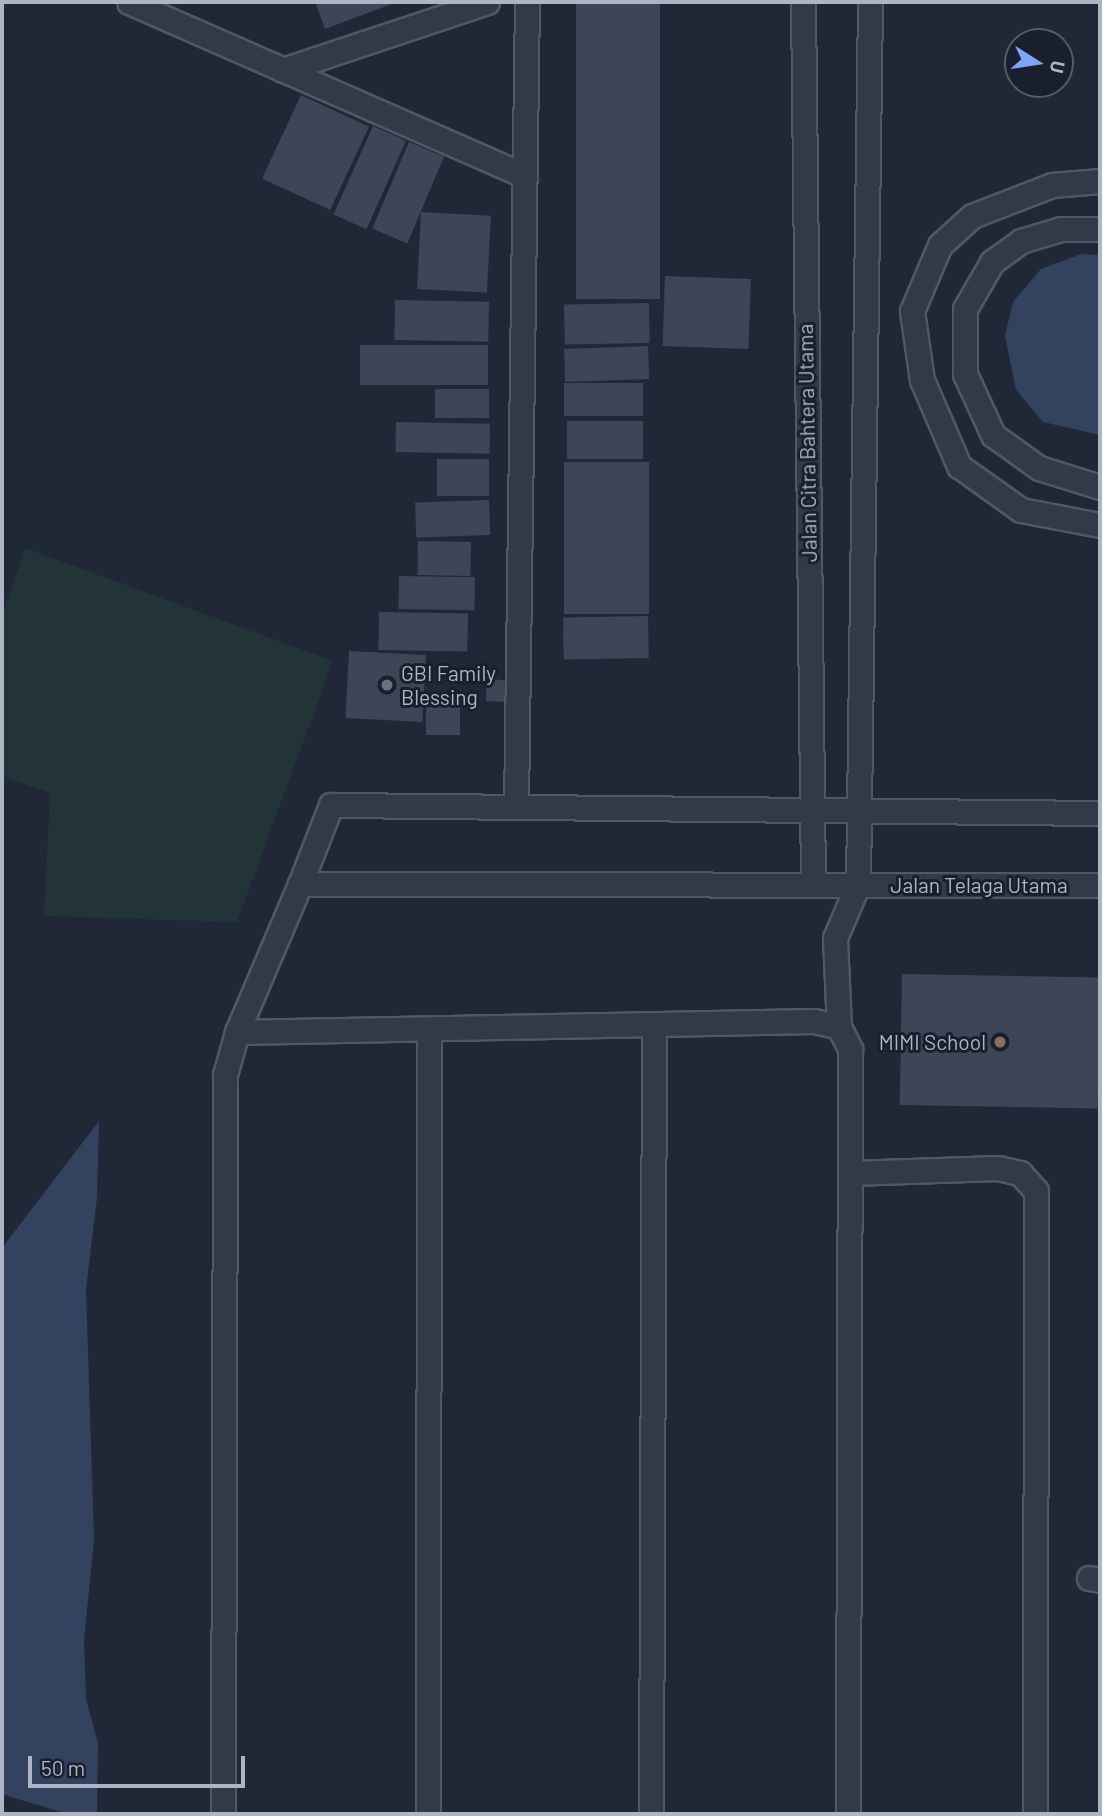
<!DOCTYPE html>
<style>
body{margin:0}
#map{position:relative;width:1102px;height:1816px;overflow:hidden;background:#202837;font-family:Barlow,sans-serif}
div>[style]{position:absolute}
.green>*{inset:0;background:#223438}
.water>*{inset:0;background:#33425f}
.building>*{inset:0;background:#3c4657;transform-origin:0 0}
.roads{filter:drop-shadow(2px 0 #515765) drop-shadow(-2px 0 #515765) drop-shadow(0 2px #515765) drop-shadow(0 -2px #515765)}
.minor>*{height:23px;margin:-11.5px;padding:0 11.5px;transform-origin:11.5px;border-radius:11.5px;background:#333a47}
.dots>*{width:19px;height:19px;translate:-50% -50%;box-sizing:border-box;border:4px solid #191f2c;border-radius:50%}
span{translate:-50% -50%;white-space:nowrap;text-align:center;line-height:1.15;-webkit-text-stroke:6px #191f2c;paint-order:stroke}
.street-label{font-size:21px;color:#adb4c4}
.poi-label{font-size:21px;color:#adb4c4}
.left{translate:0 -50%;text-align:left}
.right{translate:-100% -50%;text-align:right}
.frame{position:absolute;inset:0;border:4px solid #adb4c4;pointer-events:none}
.north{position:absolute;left:1004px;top:28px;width:70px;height:70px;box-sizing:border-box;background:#191f2c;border:2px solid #545b69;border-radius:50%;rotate:102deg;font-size:19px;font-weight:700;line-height:28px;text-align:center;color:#adb4c4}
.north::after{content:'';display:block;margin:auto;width:24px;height:32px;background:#7fa5f8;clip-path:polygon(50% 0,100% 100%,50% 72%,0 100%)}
.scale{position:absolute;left:28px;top:1756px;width:217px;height:32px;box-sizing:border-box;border:4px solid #adb4c4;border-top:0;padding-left:9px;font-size:21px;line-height:24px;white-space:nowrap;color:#adb4c4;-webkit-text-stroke:5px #191f2c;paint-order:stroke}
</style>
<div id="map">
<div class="green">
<i style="clip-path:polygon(25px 548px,333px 661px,237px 922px,44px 916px,50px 793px,2px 776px,2px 616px)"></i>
</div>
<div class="water">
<i style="clip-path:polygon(1081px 254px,1100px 255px,1100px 435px,1043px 422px,1016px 390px,1005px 336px,1013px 302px,1041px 269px)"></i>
<i style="clip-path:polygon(99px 1121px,97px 1198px,86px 1289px,94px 1540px,84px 1640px,86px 1699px,98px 1743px,97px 1814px,67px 1814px,2px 1794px,2px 1248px)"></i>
</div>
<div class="building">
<i style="clip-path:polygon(315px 2px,397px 2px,325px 29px)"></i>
<i style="left:576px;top:2px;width:84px;height:297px"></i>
<i style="left:301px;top:95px;width:75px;height:92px;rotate:25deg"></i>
<i style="left:373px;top:126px;width:36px;height:97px;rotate:24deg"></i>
<i style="left:409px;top:142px;width:38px;height:94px;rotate:23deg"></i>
<i style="left:421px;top:212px;width:70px;height:77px;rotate:3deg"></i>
<i style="left:665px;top:276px;width:86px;height:70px;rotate:2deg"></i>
<i style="left:395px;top:300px;width:94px;height:40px;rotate:1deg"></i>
<i style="left:649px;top:303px;width:40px;height:85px;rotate:89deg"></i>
<i style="left:360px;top:345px;width:128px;height:40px"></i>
<i style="left:648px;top:346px;width:33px;height:84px;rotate:88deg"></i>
<i style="left:643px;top:383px;width:33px;height:79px;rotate:90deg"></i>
<i style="left:489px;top:389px;width:29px;height:54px;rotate:90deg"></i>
<i style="left:567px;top:421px;width:76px;height:38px"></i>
<i style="left:396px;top:422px;width:94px;height:30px;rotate:1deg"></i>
<i style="left:437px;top:459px;width:52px;height:37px"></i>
<i style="left:564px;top:462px;width:85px;height:152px"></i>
<i style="left:489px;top:500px;width:35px;height:74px;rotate:88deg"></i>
<i style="left:418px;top:541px;width:53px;height:34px;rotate:1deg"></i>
<i style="left:399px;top:576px;width:76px;height:33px;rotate:1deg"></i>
<i style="left:379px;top:612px;width:89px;height:38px;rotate:1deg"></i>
<i style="left:648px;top:616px;width:42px;height:85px;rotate:89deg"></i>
<i style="left:349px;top:651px;width:77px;height:67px;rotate:3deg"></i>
<i style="left:487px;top:679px;width:22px;height:22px;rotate:3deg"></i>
<i style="left:426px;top:707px;width:34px;height:28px"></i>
<i style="left:902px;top:974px;width:198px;height:131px;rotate:1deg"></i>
</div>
<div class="roads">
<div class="minor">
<i style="left:129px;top:2px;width:431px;rotate:23.7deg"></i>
<i style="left:803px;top:2px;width:882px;rotate:89.35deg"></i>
<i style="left:283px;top:70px;width:215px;rotate:-18.4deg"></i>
<i style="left:1100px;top:181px;width:48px;rotate:175.2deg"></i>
<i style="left:1052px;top:185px;width:86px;rotate:158.8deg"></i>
<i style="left:972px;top:216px;width:43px;rotate:137.8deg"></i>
<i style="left:940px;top:245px;width:72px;rotate:113deg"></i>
<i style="left:912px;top:311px;width:70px;rotate:81.8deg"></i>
<i style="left:922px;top:380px;width:94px;rotate:66.7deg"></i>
<i style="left:959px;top:466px;width:76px;rotate:35.4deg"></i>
<i style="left:1021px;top:510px;width:80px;rotate:10.8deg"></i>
<i style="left:1100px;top:229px;width:39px;rotate:180deg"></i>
<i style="left:1061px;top:229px;width:42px;rotate:163.3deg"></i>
<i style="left:1021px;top:241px;width:36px;rotate:144deg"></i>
<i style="left:992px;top:262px;width:54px;rotate:119.9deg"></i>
<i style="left:965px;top:309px;width:65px;rotate:90deg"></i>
<i style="left:965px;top:374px;width:67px;rotate:65.3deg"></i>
<i style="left:993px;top:435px;width:57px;rotate:35.7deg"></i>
<i style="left:1039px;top:468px;width:64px;rotate:17.3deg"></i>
<i style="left:516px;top:807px;width:805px;rotate:-89.22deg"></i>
<i style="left:1100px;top:813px;width:769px;rotate:-179.4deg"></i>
<i style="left:331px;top:805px;width:85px;rotate:111.4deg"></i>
<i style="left:300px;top:884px;width:800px;rotate:0.07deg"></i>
<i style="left:839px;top:1027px;width:89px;rotate:-92.6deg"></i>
<i style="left:835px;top:938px;width:59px;rotate:-66.9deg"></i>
<i style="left:858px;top:884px;width:882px;rotate:-89.22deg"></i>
<i style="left:237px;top:1032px;width:161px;rotate:-66.9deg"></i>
<i style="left:850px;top:1173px;width:148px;rotate:-1.9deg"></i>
<i style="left:998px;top:1168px;width:23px;rotate:13deg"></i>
<i style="left:1020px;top:1173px;width:24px;rotate:48deg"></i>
<i style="left:1036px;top:1191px;width:623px;rotate:90.09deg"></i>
<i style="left:1089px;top:1578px;width:11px;rotate:10deg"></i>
<i style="left:223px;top:1814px;width:739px;rotate:-89.84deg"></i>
<i style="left:225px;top:1075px;width:45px;rotate:-74.4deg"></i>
<i style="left:237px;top:1032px;width:577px;rotate:-1.09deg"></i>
<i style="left:814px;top:1021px;width:26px;rotate:13deg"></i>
<i style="left:839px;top:1027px;width:25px;rotate:63deg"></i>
<i style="left:850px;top:1049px;width:765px;rotate:90.15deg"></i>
<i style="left:428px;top:1814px;width:785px;rotate:-89.93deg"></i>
<i style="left:651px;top:1814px;width:790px;rotate:-89.78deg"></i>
</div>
</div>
<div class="dots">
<i style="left:387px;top:685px;background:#6b7280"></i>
<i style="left:1000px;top:1042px;background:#8d6e63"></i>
</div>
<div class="street-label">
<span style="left:807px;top:443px;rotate:-91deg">Jalan Citra Bahtera Utama</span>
<span style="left:979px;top:885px">Jalan Telaga Utama</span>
</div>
<div class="poi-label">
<span class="left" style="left:401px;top:685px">GBI Family<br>Blessing</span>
<span class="right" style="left:986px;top:1042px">MIMI School</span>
</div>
<div class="frame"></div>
<div class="north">U</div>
<div class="scale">50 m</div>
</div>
